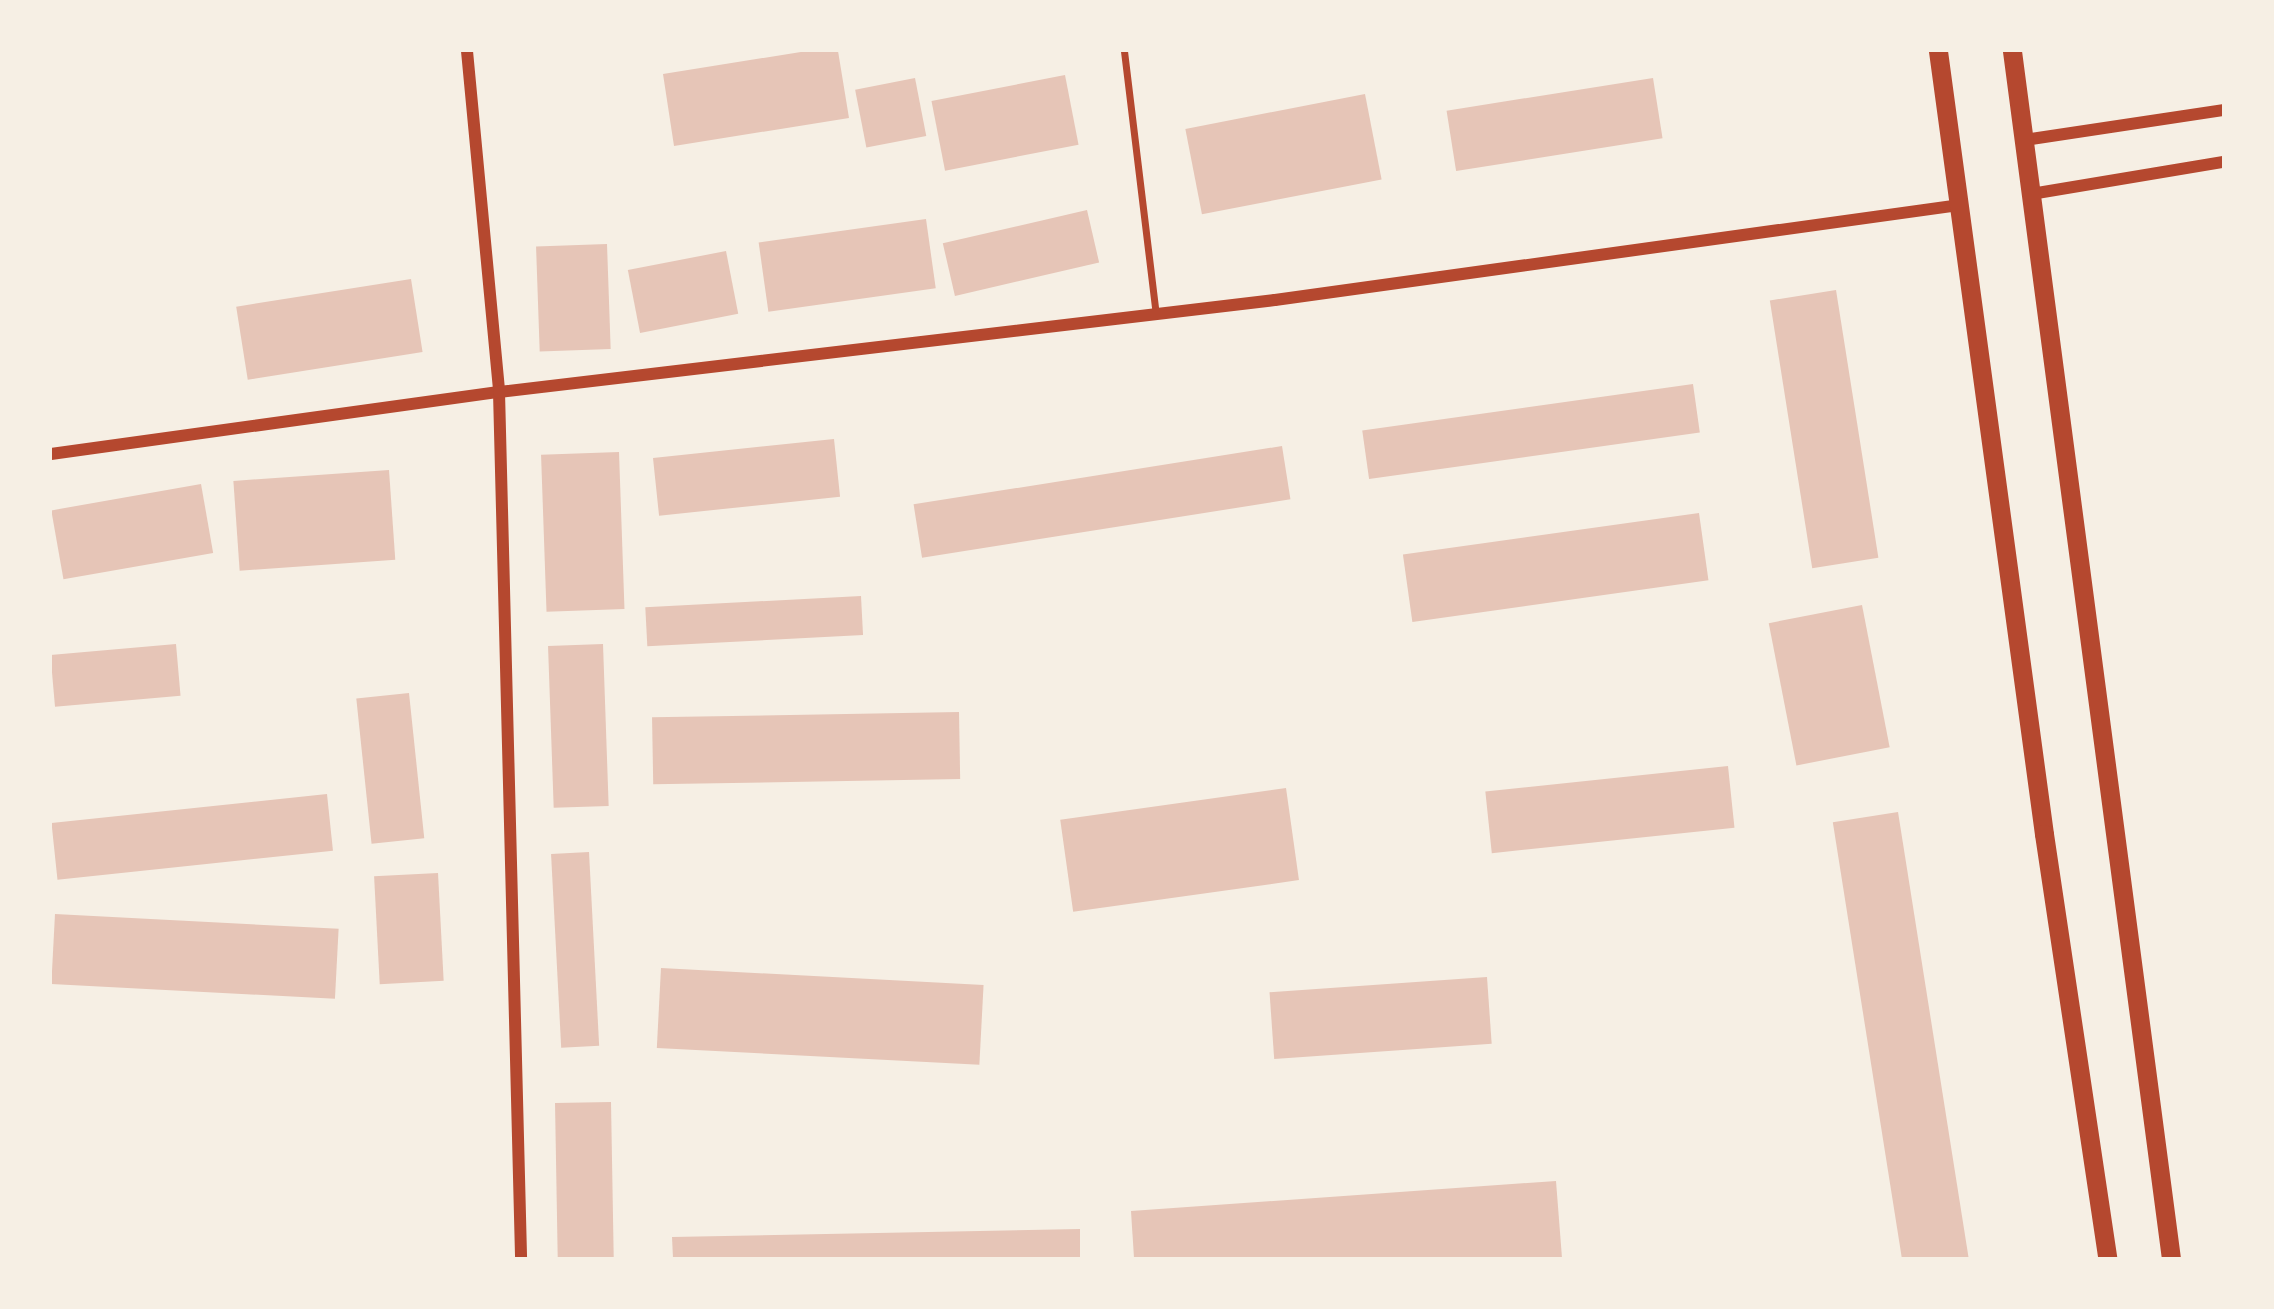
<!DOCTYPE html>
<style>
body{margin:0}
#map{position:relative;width:2274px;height:1309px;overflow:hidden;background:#f6efe4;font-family:Karla,sans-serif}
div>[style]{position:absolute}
.building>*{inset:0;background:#e6c5b7;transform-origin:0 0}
.minor>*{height:7px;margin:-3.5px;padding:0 3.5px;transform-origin:3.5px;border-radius:3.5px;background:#b5482f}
.tertiary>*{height:12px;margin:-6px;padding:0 6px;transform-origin:6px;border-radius:6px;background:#b5482f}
.trunk>*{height:19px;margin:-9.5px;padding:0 9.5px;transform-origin:9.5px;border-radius:9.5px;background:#b5482f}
span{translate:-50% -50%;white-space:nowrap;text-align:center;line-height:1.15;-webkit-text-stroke:7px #f6efe4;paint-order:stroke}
.frame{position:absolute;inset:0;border:52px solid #f6efe4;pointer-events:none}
</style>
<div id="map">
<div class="building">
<i style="clip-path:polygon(807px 51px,838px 51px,849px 118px,674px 146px,663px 74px)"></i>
<i style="left:1065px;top:75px;width:71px;height:136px;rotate:79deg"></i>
<i style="left:915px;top:78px;width:59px;height:61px;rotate:79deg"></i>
<i style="left:1653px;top:78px;width:61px;height:209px;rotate:81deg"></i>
<i style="left:1365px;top:94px;width:87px;height:183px;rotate:79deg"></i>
<i style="left:1087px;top:210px;width:54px;height:148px;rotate:77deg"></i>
<i style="left:926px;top:219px;width:70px;height:169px;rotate:82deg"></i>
<i style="left:607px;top:244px;width:105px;height:71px;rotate:88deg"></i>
<i style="left:726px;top:251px;width:64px;height:100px;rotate:79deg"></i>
<i style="left:411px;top:279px;width:74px;height:177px;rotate:81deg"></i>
<i style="left:1836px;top:290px;width:271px;height:67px;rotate:81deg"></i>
<i style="left:1693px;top:384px;width:49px;height:334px;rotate:82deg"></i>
<i style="left:834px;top:439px;width:58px;height:182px;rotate:84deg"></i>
<i style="left:1282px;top:446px;width:54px;height:373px;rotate:81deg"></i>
<i style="left:619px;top:452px;width:157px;height:78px;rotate:88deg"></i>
<i style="left:389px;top:470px;width:90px;height:156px;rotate:86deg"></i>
<i style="left:201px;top:484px;width:70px;height:152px;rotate:80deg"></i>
<i style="left:1699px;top:513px;width:68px;height:299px;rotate:82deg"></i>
<i style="left:861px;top:596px;width:39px;height:216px;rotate:87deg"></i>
<i style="left:1862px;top:605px;width:145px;height:95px;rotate:79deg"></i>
<i style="left:176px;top:644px;width:52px;height:126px;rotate:85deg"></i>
<i style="left:603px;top:644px;width:162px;height:55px;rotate:88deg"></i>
<i style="left:409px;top:693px;width:146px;height:53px;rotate:84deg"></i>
<i style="left:959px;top:712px;width:67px;height:307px;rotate:89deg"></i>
<i style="left:1728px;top:766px;width:62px;height:244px;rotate:84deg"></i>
<i style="left:1286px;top:788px;width:93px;height:228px;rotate:82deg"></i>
<i style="left:327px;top:794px;width:57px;height:277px;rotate:84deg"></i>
<i style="left:1898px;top:812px;width:451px;height:66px;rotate:81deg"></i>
<i style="left:589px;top:852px;width:194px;height:38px;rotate:87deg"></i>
<i style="left:438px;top:873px;width:108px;height:64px;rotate:87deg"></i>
<i style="left:55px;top:914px;width:284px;height:70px;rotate:3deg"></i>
<i style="left:661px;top:968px;width:323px;height:80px;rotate:3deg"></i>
<i style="left:1487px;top:977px;width:67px;height:218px;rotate:86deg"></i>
<i style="left:611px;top:1102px;width:156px;height:56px;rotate:89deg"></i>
<i style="clip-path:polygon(1556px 1181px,1562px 1258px,1134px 1258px,1131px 1211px)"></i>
<i style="clip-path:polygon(1080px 1229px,1080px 1258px,673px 1258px,672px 1237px)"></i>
</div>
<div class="minor">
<i style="left:1124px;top:51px;width:265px;rotate:83.1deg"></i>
</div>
<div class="tertiary">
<i style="left:467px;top:51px;width:342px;rotate:84.6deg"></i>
<i style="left:499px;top:392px;width:866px;rotate:88.54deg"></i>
<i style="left:2025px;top:140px;width:200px;rotate:-8.6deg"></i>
<i style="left:2031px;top:194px;width:195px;rotate:-9.5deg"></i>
<i style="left:51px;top:454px;width:452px;rotate:-7.9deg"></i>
<i style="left:499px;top:392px;width:781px;rotate:-6.76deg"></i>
<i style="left:1275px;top:300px;width:692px;rotate:-7.9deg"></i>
</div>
<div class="trunk">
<i style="left:1938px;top:51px;width:790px;rotate:82.29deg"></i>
<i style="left:2044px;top:834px;width:429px;rotate:81.5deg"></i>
<i style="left:2012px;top:51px;width:1217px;rotate:82.5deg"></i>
</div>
<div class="frame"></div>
</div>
